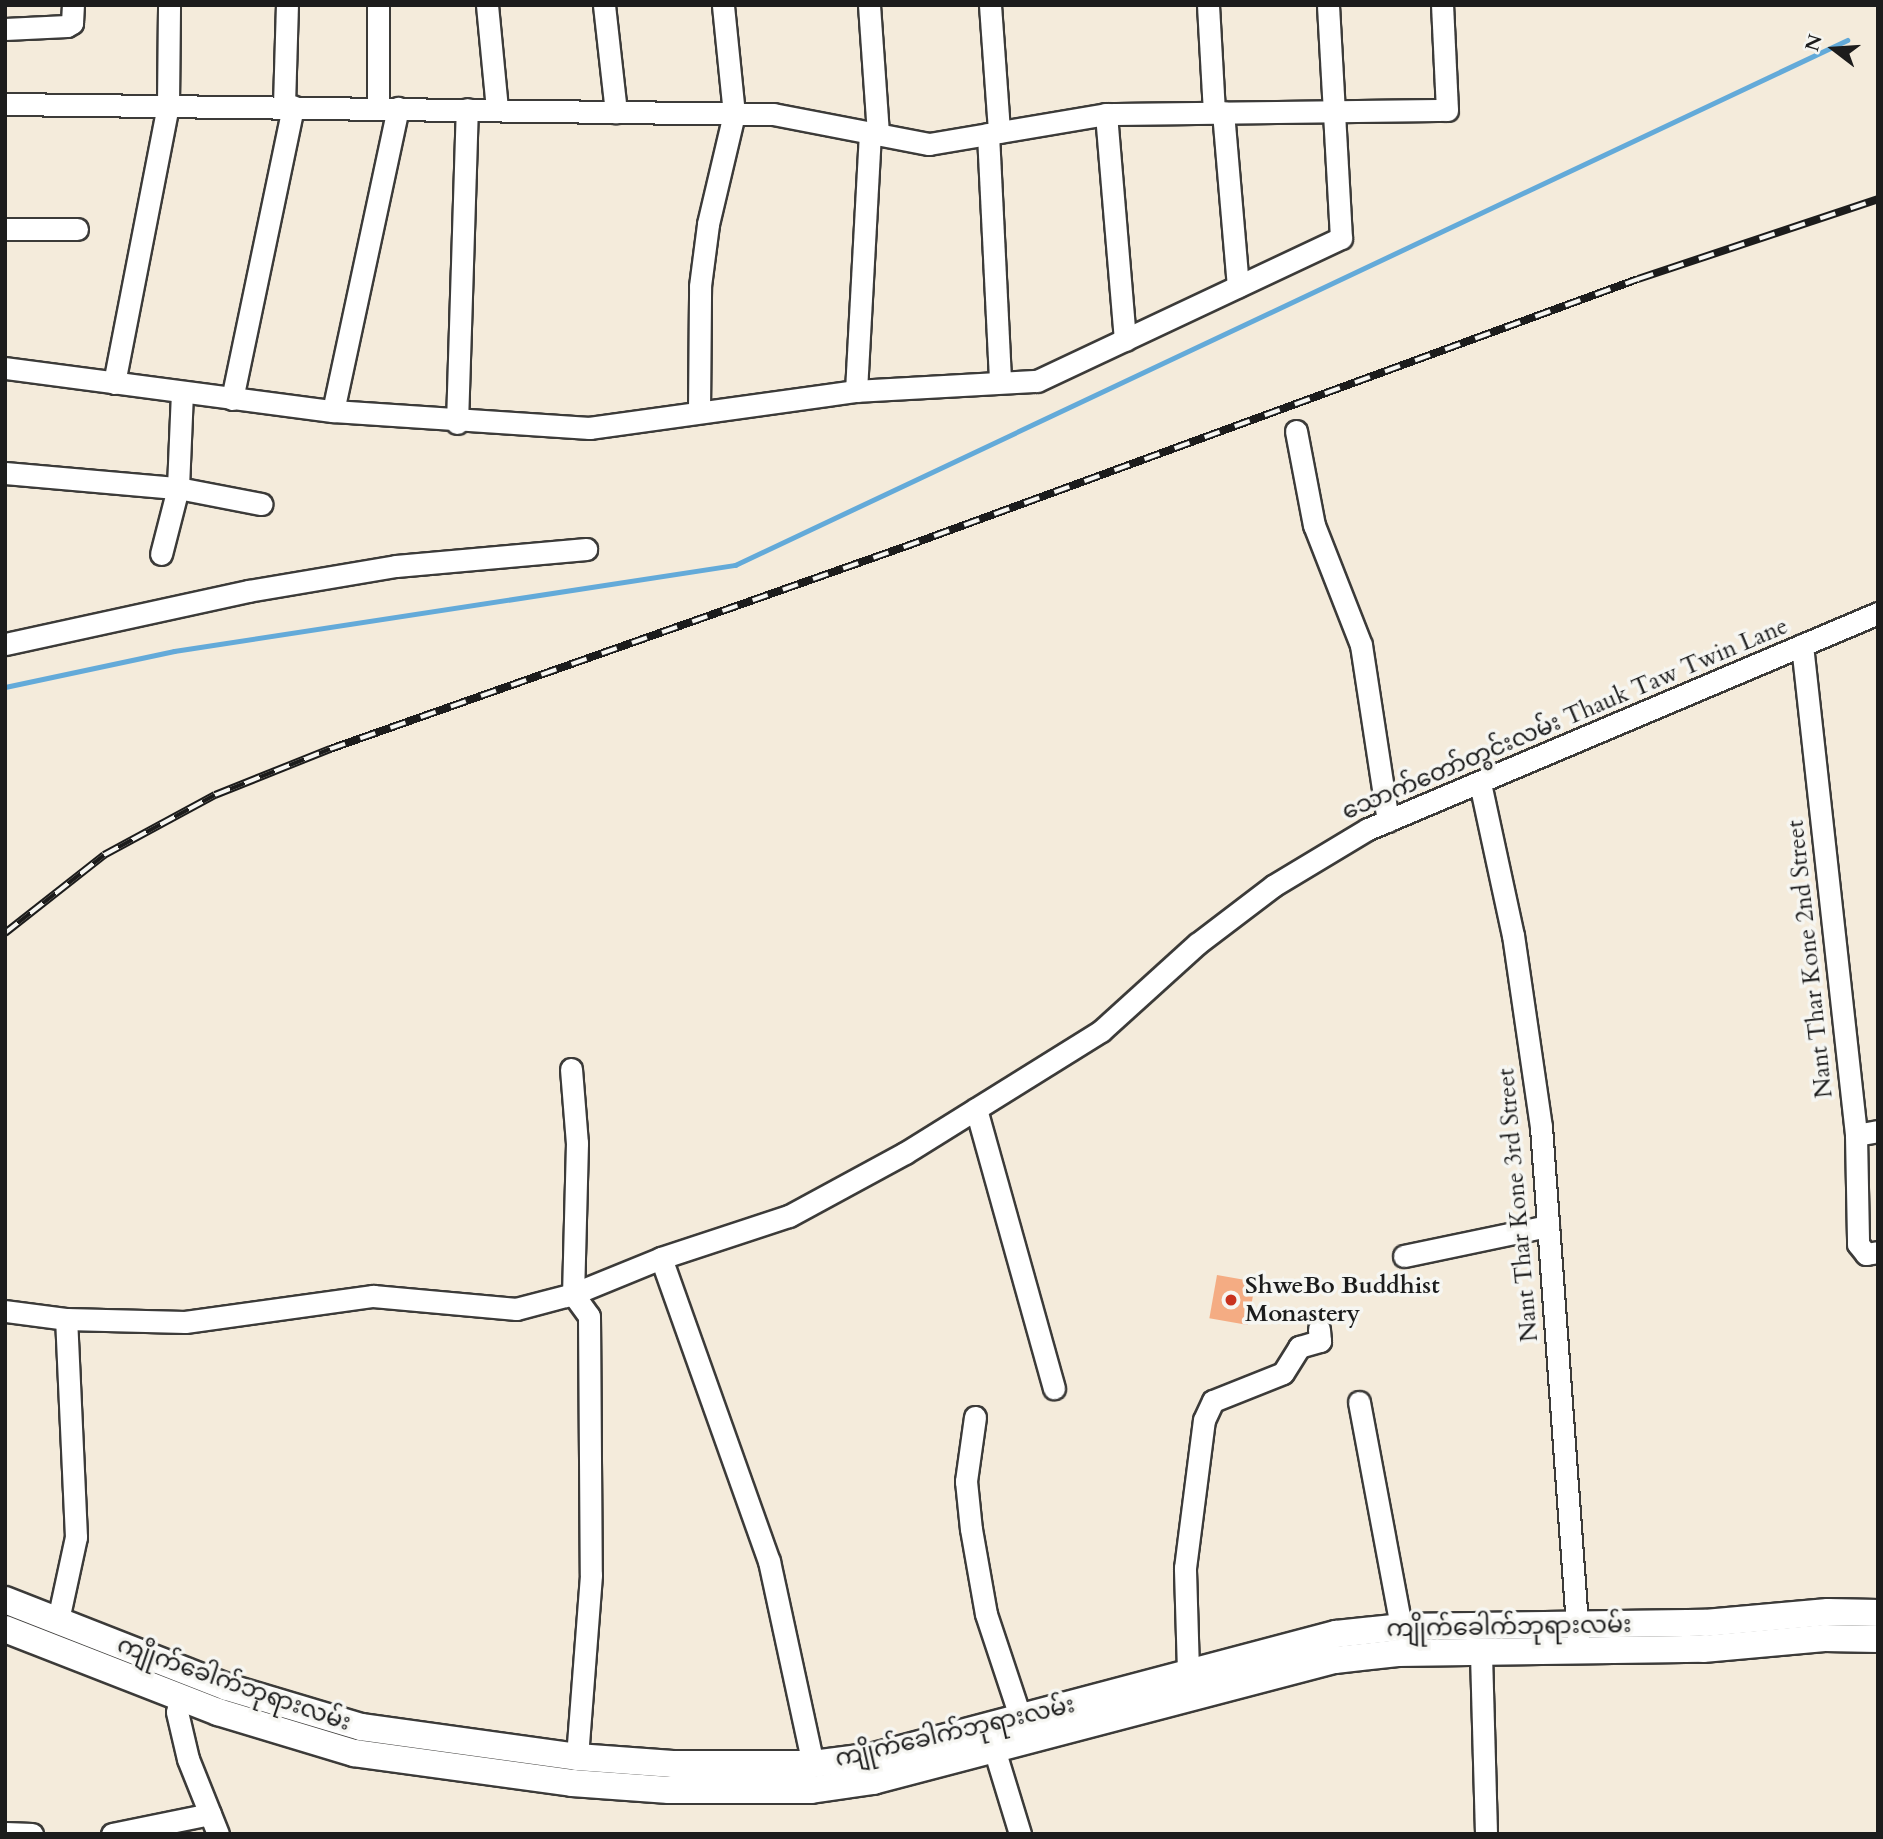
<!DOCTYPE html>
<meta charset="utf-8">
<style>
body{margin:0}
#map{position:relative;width:1883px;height:1839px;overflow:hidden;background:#f4ebdb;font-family:Cardo,"Noto Sans Myanmar",serif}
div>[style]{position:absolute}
.stream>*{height:5px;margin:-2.5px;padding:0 2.5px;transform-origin:2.5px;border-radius:2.5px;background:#63aad9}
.building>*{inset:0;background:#f4ac83;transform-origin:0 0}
.roads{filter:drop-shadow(2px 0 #3c3b39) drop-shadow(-2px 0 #3c3b39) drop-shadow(0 2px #3c3b39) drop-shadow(0 -2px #3c3b39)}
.minor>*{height:21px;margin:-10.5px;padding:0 10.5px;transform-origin:10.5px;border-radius:10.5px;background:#fff}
.major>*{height:26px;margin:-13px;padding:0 13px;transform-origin:13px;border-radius:13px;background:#fff}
.rail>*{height:8px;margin-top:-4px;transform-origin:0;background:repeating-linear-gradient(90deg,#f6f6f2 0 16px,#1c1c1c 0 32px);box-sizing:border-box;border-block:2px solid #1c1c1c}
.dots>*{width:19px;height:19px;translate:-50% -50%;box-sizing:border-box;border:4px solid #f6f6f2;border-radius:50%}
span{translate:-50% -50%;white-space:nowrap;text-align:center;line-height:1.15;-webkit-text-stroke:7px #f6f6f2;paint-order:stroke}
.street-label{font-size:24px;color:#1c1c1c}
.poi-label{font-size:24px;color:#1c1c1c;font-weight:700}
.left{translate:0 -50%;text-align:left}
.frame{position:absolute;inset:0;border:7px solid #1c1c1c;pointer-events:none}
.north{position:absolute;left:1799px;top:14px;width:70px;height:70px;-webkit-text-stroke:5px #f6f6f2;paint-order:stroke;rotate:287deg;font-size:19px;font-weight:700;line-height:28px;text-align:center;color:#1c1c1c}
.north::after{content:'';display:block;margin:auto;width:24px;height:32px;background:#1c1c1c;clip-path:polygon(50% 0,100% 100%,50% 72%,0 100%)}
</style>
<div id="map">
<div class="stream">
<i style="left:5px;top:687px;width:173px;rotate:-12deg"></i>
<i style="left:174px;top:651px;width:568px;rotate:-8.72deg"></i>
<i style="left:735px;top:565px;width:1230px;rotate:-25.27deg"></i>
</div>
<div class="building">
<i style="left:1217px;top:1275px;width:39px;height:44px;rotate:10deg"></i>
</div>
<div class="roads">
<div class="minor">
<i style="left:378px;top:5px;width:102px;rotate:90deg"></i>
<i style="left:487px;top:5px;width:104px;rotate:84.5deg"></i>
<i style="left:604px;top:5px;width:108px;rotate:83.6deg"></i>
<i style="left:869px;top:5px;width:130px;rotate:86deg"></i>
<i style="left:990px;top:5px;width:127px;rotate:85.9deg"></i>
<i style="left:1208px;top:5px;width:107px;rotate:86.8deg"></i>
<i style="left:5px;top:29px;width:62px;rotate:-2.8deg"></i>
<i style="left:67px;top:26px;width:6px;rotate:-31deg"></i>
<i style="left:72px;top:23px;width:18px;rotate:-87deg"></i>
<i style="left:5px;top:104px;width:768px;rotate:0.75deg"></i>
<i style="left:773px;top:114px;width:159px;rotate:10.9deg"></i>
<i style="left:929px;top:144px;width:180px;rotate:-9.6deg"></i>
<i style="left:1106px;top:114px;width:341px;rotate:-0.7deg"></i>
<i style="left:1447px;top:110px;width:105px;rotate:-92.7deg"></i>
<i style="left:284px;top:105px;width:100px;rotate:-88.3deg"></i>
<i style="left:1223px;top:112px;width:175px;rotate:85.1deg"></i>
<i style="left:1106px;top:114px;width:227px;rotate:85.2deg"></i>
<i style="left:988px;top:134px;width:248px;rotate:87.2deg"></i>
<i style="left:5px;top:229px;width:72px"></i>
<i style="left:5px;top:368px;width:331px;rotate:7.5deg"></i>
<i style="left:333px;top:411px;width:257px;rotate:3.8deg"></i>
<i style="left:589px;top:428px;width:270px;rotate:-7.9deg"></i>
<i style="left:856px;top:391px;width:181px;rotate:-3.2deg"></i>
<i style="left:1037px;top:381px;width:336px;rotate:-25.2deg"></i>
<i style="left:1341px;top:238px;width:233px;rotate:-93.2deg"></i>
<i style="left:114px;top:383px;width:284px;rotate:-79deg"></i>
<i style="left:168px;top:104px;width:99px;rotate:-89.4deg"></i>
<i style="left:856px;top:391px;width:257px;rotate:-86.9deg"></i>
<i style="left:182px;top:392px;width:96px;rotate:92.4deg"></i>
<i style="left:178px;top:488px;width:85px;rotate:10.9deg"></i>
<i style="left:232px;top:399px;width:299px;rotate:-78.2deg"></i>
<i style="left:333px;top:411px;width:310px;rotate:-77.9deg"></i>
<i style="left:699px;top:412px;width:126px;rotate:-89.5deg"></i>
<i style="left:700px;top:286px;width:63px;rotate:-82.6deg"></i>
<i style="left:708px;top:224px;width:113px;rotate:-76.7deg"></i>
<i style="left:734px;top:114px;width:110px;rotate:-95.8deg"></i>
<i style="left:457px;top:423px;width:314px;rotate:-88.2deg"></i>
<i style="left:1296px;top:431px;width:96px;rotate:79.2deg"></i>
<i style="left:1314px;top:525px;width:129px;rotate:68.6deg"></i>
<i style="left:1361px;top:645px;width:178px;rotate:81.3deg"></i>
<i style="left:5px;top:473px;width:174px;rotate:5deg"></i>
<i style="left:178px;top:488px;width:68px;rotate:104.4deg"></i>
<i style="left:5px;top:644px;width:249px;rotate:-12.3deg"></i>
<i style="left:248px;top:591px;width:150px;rotate:-9.6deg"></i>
<i style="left:396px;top:566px;width:191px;rotate:-5.1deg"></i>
<i style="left:1802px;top:645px;width:493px;rotate:83.7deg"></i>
<i style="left:1856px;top:1135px;width:109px;rotate:88.9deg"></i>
<i style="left:1858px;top:1244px;width:13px;rotate:51deg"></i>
<i style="left:1866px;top:1254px;width:12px;rotate:-9deg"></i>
<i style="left:1480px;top:783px;width:156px;rotate:77.8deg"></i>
<i style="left:1513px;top:935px;width:194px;rotate:81.7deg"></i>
<i style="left:1541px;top:1127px;width:512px;rotate:85.86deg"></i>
<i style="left:571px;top:1069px;width:74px;rotate:85.4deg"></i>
<i style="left:577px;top:1143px;width:151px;rotate:91.5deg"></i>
<i style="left:573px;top:1294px;width:27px;rotate:54deg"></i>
<i style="left:589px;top:1316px;width:259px;rotate:89.6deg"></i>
<i style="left:591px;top:1575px;width:183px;rotate:94.4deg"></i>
<i style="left:976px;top:1109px;width:290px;rotate:74.4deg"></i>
<i style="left:1856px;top:1135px;width:22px;rotate:-10deg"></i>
<i style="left:1404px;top:1256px;width:147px;rotate:-11.8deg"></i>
<i style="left:661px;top:1258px;width:322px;rotate:70.4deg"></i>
<i style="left:769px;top:1561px;width:208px;rotate:77.8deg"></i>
<i style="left:5px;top:1311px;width:62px;rotate:7.5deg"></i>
<i style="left:1359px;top:1402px;width:229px;rotate:79.4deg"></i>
<i style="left:975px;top:1417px;width:65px;rotate:98deg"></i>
<i style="left:966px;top:1481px;width:48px;rotate:84.1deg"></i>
<i style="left:971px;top:1529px;width:86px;rotate:80deg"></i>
<i style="left:986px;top:1614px;width:111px;rotate:71.6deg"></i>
<i style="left:58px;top:1620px;width:85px;rotate:-77.8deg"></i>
<i style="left:76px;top:1537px;width:218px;rotate:-92.6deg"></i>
<i style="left:66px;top:1319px;width:119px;rotate:1.4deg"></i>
<i style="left:185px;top:1322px;width:190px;rotate:-7.9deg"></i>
<i style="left:373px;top:1296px;width:144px;rotate:5.2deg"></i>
<i style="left:516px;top:1309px;width:59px;rotate:-14.7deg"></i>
<i style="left:573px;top:1294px;width:95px;rotate:-22.2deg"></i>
<i style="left:661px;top:1258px;width:135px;rotate:-18.2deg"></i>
<i style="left:789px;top:1216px;width:132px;rotate:-28.5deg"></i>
<i style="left:905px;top:1153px;width:231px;rotate:-31.9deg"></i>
<i style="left:1101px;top:1031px;width:130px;rotate:-42.2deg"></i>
<i style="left:1197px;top:944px;width:96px;rotate:-37.3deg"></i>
<i style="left:1273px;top:886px;width:111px;rotate:-31deg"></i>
<i style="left:1368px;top:829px;width:554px;rotate:-22.95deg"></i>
<i style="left:1481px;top:1654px;width:180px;rotate:88.4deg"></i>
<i style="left:1188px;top:1671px;width:103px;rotate:-91.7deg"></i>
<i style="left:1185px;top:1568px;width:149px;rotate:-82.7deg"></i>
<i style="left:1204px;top:1420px;width:21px;rotate:-65deg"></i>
<i style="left:1213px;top:1401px;width:75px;rotate:-21.8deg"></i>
<i style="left:1283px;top:1373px;width:31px;rotate:-58deg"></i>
<i style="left:1299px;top:1347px;width:22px;rotate:-16deg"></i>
<i style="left:1320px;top:1341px;width:12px;rotate:-95deg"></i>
<i style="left:180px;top:1697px;width:15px;rotate:101deg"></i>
<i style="left:177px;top:1712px;width:48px;rotate:76.8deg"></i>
<i style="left:188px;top:1759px;width:81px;rotate:68.2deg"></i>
<i style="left:995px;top:1752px;width:86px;rotate:73deg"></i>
<i style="left:5px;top:1833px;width:27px;rotate:2deg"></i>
<i style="left:112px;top:1834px;width:100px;rotate:-11.5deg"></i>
</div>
<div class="major">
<i style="left:5px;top:1600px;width:238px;rotate:21.4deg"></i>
<i style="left:227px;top:1687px;width:140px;rotate:16.6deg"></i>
<i style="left:361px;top:1727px;width:218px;rotate:7.9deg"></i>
<i style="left:577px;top:1757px;width:96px;rotate:4.2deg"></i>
<i style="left:673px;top:1764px;width:140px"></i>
<i style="left:813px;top:1764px;width:62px;rotate:-7.5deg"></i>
<i style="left:874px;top:1756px;width:478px;rotate:-14.8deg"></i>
<i style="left:1336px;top:1634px;width:65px;rotate:-6.1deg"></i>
<i style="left:1401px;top:1627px;width:304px;rotate:-0.8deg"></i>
<i style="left:1705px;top:1623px;width:123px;rotate:-5.1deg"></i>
<i style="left:1828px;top:1612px;width:50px;rotate:1.1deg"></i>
<i style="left:5px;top:1629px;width:229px;rotate:21.3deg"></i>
<i style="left:218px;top:1712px;width:142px;rotate:16.8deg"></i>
<i style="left:354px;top:1753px;width:220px;rotate:7.8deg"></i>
<i style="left:572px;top:1783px;width:97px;rotate:4.1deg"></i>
<i style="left:669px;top:1790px;width:142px"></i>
<i style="left:811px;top:1790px;width:63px;rotate:-8.3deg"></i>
<i style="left:873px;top:1781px;width:478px;rotate:-14.7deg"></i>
<i style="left:1335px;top:1660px;width:63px;rotate:-6.3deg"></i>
<i style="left:1398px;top:1653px;width:305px;rotate:-0.8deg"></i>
<i style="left:1703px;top:1649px;width:122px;rotate:-5.2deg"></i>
<i style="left:1825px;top:1638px;width:53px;rotate:1.1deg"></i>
</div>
</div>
<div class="rail">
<i style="left:5px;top:933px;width:126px;rotate:-38.2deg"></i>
<i style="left:104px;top:855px;width:126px;rotate:-28.4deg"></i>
<i style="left:215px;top:795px;width:124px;rotate:-21.8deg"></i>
<i style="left:330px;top:749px;width:609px;rotate:-19.39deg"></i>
<i style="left:904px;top:547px;width:781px;rotate:-20.06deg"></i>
<i style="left:1638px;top:279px;width:253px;rotate:-18.4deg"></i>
</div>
<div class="dots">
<i style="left:1231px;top:1300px;background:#c8321e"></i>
</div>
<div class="street-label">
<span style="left:1565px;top:719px;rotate:-23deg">သောက်တော်တွင်းလမ်း Thauk Taw Twin Lane</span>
<span style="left:1810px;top:959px;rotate:-96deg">Nant Thar Kone 2nd Street</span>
<span style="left:1518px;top:1205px;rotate:-95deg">Nant Thar Kone 3rd Street</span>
<span style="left:1509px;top:1627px;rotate:-1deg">ကျိုက်ခေါက်ဘုရားလမ်း</span>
<span style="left:234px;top:1684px;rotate:19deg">ကျိုက်ခေါက်ဘုရားလမ်း</span>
<span style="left:955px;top:1732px;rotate:-13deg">ကျိုက်ခေါက်ဘုရားလမ်း</span>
</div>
<div class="poi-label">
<span class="left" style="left:1245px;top:1300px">ShweBo Buddhist<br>Monastery</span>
</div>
<div class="frame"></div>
<div class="north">N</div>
</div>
